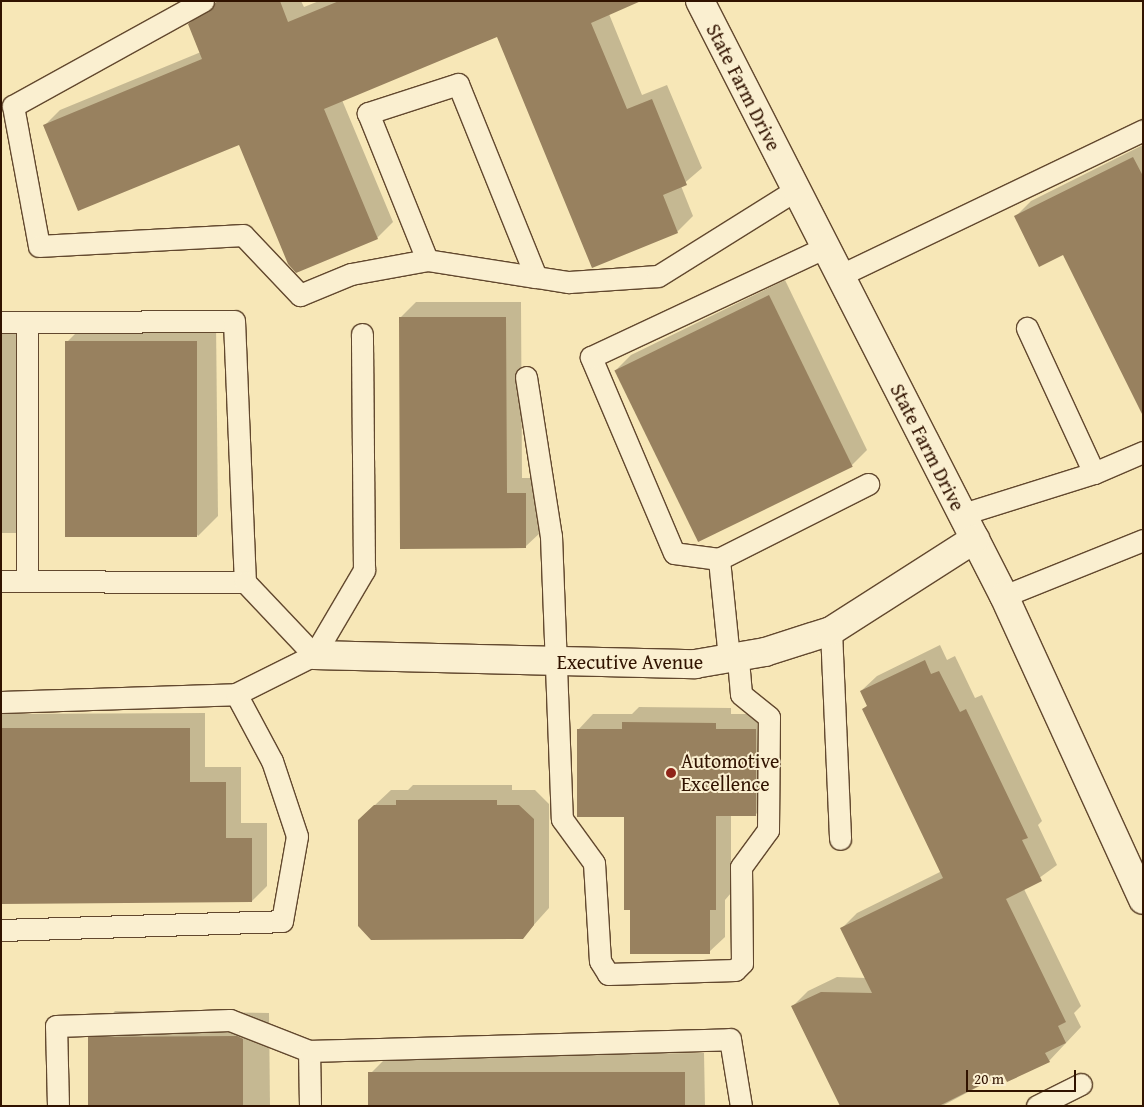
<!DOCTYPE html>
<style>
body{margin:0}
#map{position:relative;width:1144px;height:1107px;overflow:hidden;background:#f7e7b7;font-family:"Gentium Book Plus",serif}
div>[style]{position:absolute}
.shadow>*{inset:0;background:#0003;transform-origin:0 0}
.building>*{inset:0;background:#98815f;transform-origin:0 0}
.roads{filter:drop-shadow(1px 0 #62482e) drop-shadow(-1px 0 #62482e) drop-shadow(0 1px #62482e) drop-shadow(0 -1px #62482e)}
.lane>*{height:21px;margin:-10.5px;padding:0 10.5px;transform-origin:10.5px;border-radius:10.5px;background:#faefd0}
.street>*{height:28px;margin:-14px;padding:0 14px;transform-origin:14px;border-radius:14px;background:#faefd0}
.dots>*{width:14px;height:14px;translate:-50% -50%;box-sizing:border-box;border:2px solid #faefd0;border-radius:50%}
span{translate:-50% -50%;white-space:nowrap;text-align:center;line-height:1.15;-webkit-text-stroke:4px #faefd0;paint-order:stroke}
.street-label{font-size:20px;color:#311300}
.poi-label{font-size:20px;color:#311300}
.left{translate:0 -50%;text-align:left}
.frame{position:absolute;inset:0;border:2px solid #311300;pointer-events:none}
.scale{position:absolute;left:966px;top:1070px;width:110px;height:22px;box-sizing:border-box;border:2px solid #311300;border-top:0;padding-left:6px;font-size:15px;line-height:18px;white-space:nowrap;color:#311300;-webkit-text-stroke:4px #faefd0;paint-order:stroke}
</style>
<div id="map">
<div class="shadow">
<i style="clip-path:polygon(218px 1px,301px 1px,304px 7px,319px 1px,625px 1px,609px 14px,642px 95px,667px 85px,702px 168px,681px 186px,693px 216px,677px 232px,498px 36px,342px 100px,393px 222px,377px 238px,239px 143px,44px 126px,60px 110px,201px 52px,189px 24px)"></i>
<i style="clip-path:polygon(1143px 145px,1143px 413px,1064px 253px,1015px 217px,1031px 201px)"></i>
<i style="clip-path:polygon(785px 280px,867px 450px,852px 465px,616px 370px,631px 355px)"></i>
<i style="clip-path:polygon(416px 302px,521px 302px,522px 478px,541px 478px,541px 532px,525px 547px,400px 318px)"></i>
<i style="clip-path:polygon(216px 321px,218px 516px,198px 536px,66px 343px,86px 323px)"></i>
<i style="left:1px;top:323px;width:15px;height:210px"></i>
<i style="clip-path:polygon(940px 645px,947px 660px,955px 656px,975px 698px,982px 695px,1042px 821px,1038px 825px,1057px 865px,1024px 889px,1081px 1006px,1074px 1013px,1081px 1027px,1049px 1061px,1004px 1073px,942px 1106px,842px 1106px,792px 1007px,808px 991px,837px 977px,866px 978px,842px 928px,857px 913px,942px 871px,863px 710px,868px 705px,861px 691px,877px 676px)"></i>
<i style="clip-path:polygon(639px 707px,731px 708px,731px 714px,771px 714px,771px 799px,755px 815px,731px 815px,731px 893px,725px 900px,725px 937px,709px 952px,632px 909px,625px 816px,578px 730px,593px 714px,632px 714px)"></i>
<i style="clip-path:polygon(205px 713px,205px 767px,241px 767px,241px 823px,267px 823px,267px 886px,252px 901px,1px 903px,1px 714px)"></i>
<i style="clip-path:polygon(413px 785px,512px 785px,512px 790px,535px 790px,549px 804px,549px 908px,522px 938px,359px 820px,391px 790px,408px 790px)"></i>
<i style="clip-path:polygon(115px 1011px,269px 1013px,270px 1106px,89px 1106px,89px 1038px)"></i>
<i style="clip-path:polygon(704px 1053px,705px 1106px,369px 1106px,369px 1075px,389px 1055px)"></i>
</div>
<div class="building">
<i style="clip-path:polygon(218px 1px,280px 1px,288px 22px,339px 1px,641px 1px,591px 23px,627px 109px,652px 99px,687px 185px,663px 195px,678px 233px,592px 268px,497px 37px,324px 109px,378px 239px,296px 273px,288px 264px,239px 145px,78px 211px,43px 125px,202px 59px,188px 24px)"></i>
<i style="clip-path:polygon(1133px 157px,1143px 176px,1143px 416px,1063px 255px,1039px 267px,1014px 216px)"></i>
<i style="left:769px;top:295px;width:191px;height:172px;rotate:64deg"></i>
<i style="clip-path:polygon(399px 317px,506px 317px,507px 493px,526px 493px,526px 548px,400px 549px)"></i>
<i style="left:197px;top:341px;width:196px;height:132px;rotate:90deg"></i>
<i style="clip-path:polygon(925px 660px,931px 674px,939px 671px,960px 712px,966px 709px,1028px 838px,1022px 840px,1042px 881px,1006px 899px,1066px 1022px,1058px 1026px,1066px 1043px,1045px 1053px,1050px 1062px,1007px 1082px,1003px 1074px,939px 1106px,840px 1106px,791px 1006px,821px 992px,872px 993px,840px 928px,943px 878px,862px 709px,867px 706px,860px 691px)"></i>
<i style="clip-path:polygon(622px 722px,716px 723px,716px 729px,756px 729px,756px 816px,716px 816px,716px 910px,710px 910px,710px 954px,630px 954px,630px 910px,624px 910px,624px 817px,577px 817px,577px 729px,622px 729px)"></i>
<i style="clip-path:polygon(1px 728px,190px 728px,190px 782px,226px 782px,226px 838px,252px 838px,252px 902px,1px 904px)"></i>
<i style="clip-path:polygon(396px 800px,497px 800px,497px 805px,519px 805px,534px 819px,534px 925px,523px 939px,371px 940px,358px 926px,358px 820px,374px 805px,396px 805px)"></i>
<i style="clip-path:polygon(237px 1036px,243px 1039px,243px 1106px,88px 1106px,88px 1037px)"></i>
<i style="left:685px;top:1072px;width:34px;height:317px;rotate:90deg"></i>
</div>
<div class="roads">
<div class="lane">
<i style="left:203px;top:1px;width:217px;rotate:151.1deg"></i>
<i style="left:13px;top:106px;width:142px;rotate:79.5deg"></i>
<i style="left:39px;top:246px;width:204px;rotate:-3.1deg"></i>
<i style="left:243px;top:235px;width:83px;rotate:46.5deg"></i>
<i style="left:300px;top:295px;width:55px;rotate:-22.4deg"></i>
<i style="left:351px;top:274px;width:77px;rotate:-10.4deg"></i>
<i style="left:841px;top:275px;width:335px;rotate:-25.6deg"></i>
<i style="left:536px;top:277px;width:208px;rotate:-112deg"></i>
<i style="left:458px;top:84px;width:95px;rotate:162.1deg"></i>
<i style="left:368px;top:113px;width:158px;rotate:68.1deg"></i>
<i style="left:427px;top:260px;width:110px;rotate:8.9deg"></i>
<i style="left:536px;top:277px;width:33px;rotate:9deg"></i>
<i style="left:569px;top:282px;width:89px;rotate:-3.9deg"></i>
<i style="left:658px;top:276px;width:164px;rotate:-32deg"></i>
<i style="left:1px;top:322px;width:233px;rotate:-0.2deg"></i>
<i style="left:234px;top:321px;width:261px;rotate:87.6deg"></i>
<i style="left:245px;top:582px;width:244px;rotate:-179.8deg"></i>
<i style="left:27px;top:322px;width:259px;rotate:90deg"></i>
<i style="left:526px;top:377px;width:161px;rotate:81.1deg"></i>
<i style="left:551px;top:536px;width:283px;rotate:87.8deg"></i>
<i style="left:562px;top:819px;width:54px;rotate:54deg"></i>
<i style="left:594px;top:863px;width:98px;rotate:86.5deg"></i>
<i style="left:600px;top:961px;width:15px;rotate:58deg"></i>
<i style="left:608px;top:974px;width:127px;rotate:-1.8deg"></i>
<i style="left:735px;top:970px;width:10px;rotate:-45deg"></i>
<i style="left:742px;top:963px;width:96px;rotate:-90.6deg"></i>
<i style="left:741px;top:867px;width:46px;rotate:-53.9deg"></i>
<i style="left:768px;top:830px;width:113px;rotate:-89.5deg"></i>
<i style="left:769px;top:717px;width:36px;rotate:-141deg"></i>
<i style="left:741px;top:694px;width:38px;rotate:-95deg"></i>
<i style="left:1094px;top:473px;width:53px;rotate:-23.2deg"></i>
<i style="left:963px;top:514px;width:137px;rotate:-17.4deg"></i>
<i style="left:1094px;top:473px;width:160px;rotate:-114.8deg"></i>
<i style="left:719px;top:559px;width:45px;rotate:-172.4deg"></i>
<i style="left:674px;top:553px;width:213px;rotate:-113deg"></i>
<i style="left:591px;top:357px;width:259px;rotate:-25.1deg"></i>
<i style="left:245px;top:582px;width:100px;rotate:46.6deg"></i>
<i style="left:1004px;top:596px;width:150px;rotate:-21.9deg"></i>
<i style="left:831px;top:631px;width:208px;rotate:87.5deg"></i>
<i style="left:729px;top:658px;width:100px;rotate:-95.8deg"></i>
<i style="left:719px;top:559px;width:167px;rotate:-26.7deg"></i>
<i style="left:1px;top:702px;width:235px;rotate:-1.9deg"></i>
<i style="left:236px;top:694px;width:87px;rotate:-26.6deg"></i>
<i style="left:314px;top:655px;width:99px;rotate:-59.5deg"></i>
<i style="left:364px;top:570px;width:236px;rotate:-90.5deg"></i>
<i style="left:1px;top:930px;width:281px;rotate:-1.8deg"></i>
<i style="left:282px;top:921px;width:86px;rotate:-80deg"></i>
<i style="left:297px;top:836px;width:79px;rotate:-108.4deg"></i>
<i style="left:272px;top:761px;width:76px;rotate:-118.2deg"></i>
<i style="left:58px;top:1106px;width:80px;rotate:-91.4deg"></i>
<i style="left:56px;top:1026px;width:174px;rotate:-2deg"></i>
<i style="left:230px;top:1020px;width:85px;rotate:21.4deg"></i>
<i style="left:310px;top:1106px;width:55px;rotate:-91deg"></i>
<i style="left:309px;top:1051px;width:421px;rotate:-1.6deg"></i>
<i style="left:730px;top:1039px;width:68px;rotate:80.7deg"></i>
<i style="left:1037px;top:1106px;width:49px;rotate:-26.6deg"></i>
</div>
<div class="street">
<i style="left:700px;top:1px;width:668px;rotate:62.94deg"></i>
<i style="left:1004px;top:596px;width:334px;rotate:65.4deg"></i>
<i style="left:314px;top:655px;width:381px;rotate:1.4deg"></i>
<i style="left:695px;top:664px;width:71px;rotate:-9.7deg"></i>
<i style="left:765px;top:652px;width:69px;rotate:-17.7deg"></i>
<i style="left:831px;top:631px;width:171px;rotate:-32.6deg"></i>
</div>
</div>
<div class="dots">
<i style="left:671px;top:773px;background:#8f2418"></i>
</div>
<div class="street-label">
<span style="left:744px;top:87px;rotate:63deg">State Farm Drive</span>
<span style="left:928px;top:447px;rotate:63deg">State Farm Drive</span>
<span style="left:630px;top:661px">Executive Avenue</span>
</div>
<div class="poi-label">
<span class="left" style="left:681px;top:772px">Automotive<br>Excellence</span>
</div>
<div class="frame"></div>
<div class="scale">20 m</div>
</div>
